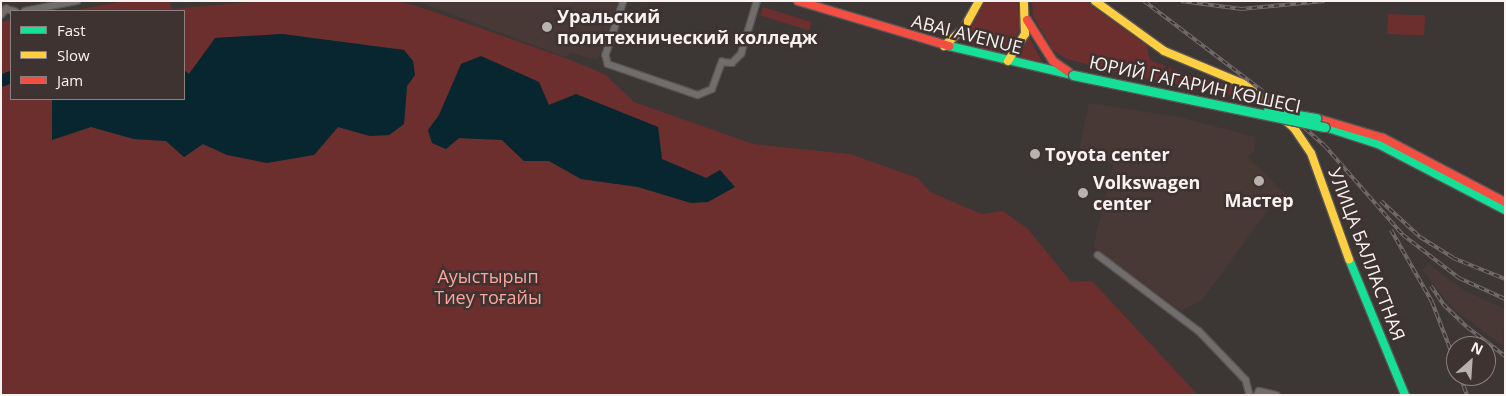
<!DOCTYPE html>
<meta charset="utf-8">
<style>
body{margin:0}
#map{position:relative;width:1506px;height:396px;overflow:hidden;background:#3c3635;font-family:"Open Sans",sans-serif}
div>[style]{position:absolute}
.built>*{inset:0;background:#483836}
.green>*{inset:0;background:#6c2f2d;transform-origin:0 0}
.water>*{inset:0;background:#08262f}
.river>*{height:12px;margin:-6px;padding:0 6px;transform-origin:6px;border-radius:6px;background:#08262f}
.roads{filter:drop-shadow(1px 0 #5a5554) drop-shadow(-1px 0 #5a5554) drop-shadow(0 1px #5a5554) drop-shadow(0 -1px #5a5554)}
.street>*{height:5.5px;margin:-2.75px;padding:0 2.75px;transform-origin:2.75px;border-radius:2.75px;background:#726d6d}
.fast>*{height:8px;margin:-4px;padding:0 4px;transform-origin:4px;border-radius:4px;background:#16e098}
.slow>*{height:8px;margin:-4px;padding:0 4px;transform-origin:4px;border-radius:4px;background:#ffcf43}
.jam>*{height:8px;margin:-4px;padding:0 4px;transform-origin:4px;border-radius:4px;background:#f24e42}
.rail>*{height:4px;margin-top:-2px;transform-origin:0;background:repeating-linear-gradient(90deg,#3f3332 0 5.5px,#736d6d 0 11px);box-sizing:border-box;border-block:1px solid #736d6d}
.bridges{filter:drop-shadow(1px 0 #5a5554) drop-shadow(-1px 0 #5a5554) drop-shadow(0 1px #5a5554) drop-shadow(0 -1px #5a5554)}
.fast-bridge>*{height:9px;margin:-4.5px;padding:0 4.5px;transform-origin:4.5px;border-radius:4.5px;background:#16e098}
.dots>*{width:14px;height:14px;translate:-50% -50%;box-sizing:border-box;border:2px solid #3f3332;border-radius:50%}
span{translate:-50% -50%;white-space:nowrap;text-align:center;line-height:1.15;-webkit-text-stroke:5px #3f3332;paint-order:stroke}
.poi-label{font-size:18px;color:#faf3f2;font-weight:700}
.left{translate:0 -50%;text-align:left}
.street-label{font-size:18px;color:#faf3f2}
.park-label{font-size:18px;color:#fda49d}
.frame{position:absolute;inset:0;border:2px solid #faf3f2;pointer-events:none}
.legend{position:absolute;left:10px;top:10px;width:175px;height:90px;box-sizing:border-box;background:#3f3332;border:1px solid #8a807f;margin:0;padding:6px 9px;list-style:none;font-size:15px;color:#faf3f2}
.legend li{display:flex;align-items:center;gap:10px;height:25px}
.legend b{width:25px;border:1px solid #8a807f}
.north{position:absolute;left:1446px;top:336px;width:50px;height:50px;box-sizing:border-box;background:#3f3332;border:1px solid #8a807f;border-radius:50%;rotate:26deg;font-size:14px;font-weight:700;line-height:20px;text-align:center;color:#faf3f2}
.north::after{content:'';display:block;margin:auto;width:18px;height:22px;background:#b8b1b0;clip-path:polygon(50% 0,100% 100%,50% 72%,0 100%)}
</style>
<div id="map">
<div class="built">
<i style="clip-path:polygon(416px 1px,619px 1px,598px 60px,571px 53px,565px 57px)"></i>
<i style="clip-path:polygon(1089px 103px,1179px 117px,1256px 137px,1255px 150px,1248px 157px,1286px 195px,1272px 205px,1202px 300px,1181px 311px,1093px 247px,1113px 164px,1078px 154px)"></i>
<i style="clip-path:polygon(1429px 264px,1464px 290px,1505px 309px,1503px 346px,1452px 308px,1422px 270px)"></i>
</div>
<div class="green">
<i style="clip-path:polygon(evenodd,125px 1px,169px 1px,172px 9px,263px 1px,394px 1px,417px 6px,571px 60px,606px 75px,634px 102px,753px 144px,850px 154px,918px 178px,930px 192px,982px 214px,1003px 211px,1028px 229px,1071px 282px,1092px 281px,1198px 395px,1px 395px,1px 22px,11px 20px,11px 99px,52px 99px,52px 140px,91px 127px,134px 139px,166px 141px,184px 157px,203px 144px,227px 155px,314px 155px,338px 127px,370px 136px,389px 135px,404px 124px,407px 86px,415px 75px,403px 50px,282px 34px,216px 38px,188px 75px,184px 70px,184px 11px,70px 11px,125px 1px,576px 94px,658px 127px,662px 159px,706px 178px,691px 203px,638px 187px,581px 179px,549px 161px,524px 161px,502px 140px,459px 138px,446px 149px,432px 143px,428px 130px,439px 115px,549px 105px,576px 94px)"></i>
<i style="clip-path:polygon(985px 1px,1017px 1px,1021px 26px,1010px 49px,1001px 52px,988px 51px,968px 42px,968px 33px)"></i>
<i style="clip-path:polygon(1032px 1px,1085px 1px,1147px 46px,1150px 60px,1184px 74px,1235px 86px,1254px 99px,1123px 74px,1067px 59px,1053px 50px,1033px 16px)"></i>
<i style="left:763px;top:7px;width:51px;height:9px;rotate:17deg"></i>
<i style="left:1388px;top:14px;width:37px;height:20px;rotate:2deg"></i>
<i style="clip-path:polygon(1029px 37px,1032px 43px,1042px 62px,1018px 57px)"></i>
</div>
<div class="water">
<i style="clip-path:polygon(282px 34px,404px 50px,413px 61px,415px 75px,407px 86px,404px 124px,389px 135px,370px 136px,338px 127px,314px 155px,267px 163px,227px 155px,203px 144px,184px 157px,166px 141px,134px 139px,91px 127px,52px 140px,52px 99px,184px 99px,184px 70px,189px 74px,215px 38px)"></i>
<i style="clip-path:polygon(481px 56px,539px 82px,549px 105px,576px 94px,658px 127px,662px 159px,706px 178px,720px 170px,735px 187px,708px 202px,691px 203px,638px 187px,581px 179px,549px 161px,524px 161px,502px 140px,459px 138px,446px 149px,432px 143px,428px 130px,439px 115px,461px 64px)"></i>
</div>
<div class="river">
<i style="left:1px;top:81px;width:11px;rotate:-22deg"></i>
</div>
<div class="roads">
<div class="street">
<i style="left:624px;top:1px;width:57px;rotate:108.4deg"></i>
<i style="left:606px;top:55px;width:9px;rotate:77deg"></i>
<i style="left:608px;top:64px;width:95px;rotate:19deg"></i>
<i style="left:698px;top:95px;width:15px;rotate:-23deg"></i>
<i style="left:712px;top:89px;width:29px;rotate:-70deg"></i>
<i style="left:722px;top:62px;width:10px;rotate:6deg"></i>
<i style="left:732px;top:63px;width:13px;rotate:-45deg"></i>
<i style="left:741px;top:54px;width:55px;rotate:-73.2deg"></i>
<i style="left:25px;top:11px;width:53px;rotate:-10.9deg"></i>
<i style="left:1px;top:15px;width:8px;rotate:-50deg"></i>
<i style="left:6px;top:9px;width:9px;rotate:13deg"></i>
<i style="left:1098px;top:255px;width:126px;rotate:37deg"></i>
<i style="left:1199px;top:331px;width:68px;rotate:46.2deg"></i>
<i style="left:1246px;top:380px;width:16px;rotate:75deg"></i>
<i style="left:1257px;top:395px;width:4px;rotate:-63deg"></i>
<i style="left:1259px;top:391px;width:18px;rotate:13deg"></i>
</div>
<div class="fast">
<i style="left:949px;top:46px;width:127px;rotate:13.2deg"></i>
<i style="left:1325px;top:127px;width:56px;rotate:17.8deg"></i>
<i style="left:1378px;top:144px;width:143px;rotate:27.5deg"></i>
<i style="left:1349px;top:259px;width:147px;rotate:67.6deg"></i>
</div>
<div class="slow">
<i style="left:1095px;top:1px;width:85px;rotate:35.9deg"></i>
<i style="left:1164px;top:51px;width:89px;rotate:22.5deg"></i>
<i style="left:1246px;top:85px;width:64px;rotate:41.9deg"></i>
<i style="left:1294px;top:128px;width:30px;rotate:56deg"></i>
<i style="left:1311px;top:153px;width:113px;rotate:70.3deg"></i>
<i style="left:944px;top:46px;width:27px;rotate:-42deg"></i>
<i style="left:964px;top:28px;width:31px;rotate:-61deg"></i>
<i style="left:1008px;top:61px;width:32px;rotate:-58deg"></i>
<i style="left:1025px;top:34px;width:33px;rotate:-92deg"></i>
</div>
<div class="jam">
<i style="left:798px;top:1px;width:158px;rotate:16.6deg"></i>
<i style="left:1027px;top:20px;width:49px;rotate:57.6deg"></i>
<i style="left:1053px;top:61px;width:19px;rotate:35deg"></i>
<i style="left:1316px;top:118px;width:70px;rotate:16.6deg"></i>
<i style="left:1383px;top:138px;width:138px;rotate:27.7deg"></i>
</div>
</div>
<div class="rail">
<i style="left:1144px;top:1px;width:151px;rotate:37.2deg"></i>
<i style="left:1264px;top:92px;width:81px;rotate:41.5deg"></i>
<i style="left:1325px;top:146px;width:118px;rotate:48.8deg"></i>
<i style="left:1403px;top:235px;width:71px;rotate:37.5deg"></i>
<i style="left:1459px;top:278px;width:51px;rotate:24.5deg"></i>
<i style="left:1181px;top:1px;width:61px;rotate:7.6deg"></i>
<i style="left:1241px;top:9px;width:84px;rotate:-5.4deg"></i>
<i style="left:1381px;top:201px;width:53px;rotate:42.7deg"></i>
<i style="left:1420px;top:237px;width:39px;rotate:32deg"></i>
<i style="left:1453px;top:258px;width:56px;rotate:22deg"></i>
<i style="left:1391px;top:230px;width:83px;rotate:60.3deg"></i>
<i style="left:1432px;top:302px;width:66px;rotate:68.8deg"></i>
<i style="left:1431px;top:286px;width:22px;rotate:56deg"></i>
<i style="left:1443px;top:304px;width:33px;rotate:44deg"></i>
<i style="left:1467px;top:327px;width:48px;rotate:37.3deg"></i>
<i style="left:1460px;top:376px;width:20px;rotate:70deg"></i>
</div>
<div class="bridges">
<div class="fast-bridge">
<i style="left:1073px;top:75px;width:257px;rotate:11.7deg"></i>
<i style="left:1268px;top:110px;width:49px;rotate:9.5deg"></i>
</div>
</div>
<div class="dots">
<i style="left:547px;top:27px;background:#b8b1b0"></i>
<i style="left:1035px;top:154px;background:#b8b1b0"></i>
<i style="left:1259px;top:181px;background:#b8b1b0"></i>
<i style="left:1083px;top:193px;background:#b8b1b0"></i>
</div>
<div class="poi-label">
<span class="left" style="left:557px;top:27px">Уральский<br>политехнический колледж</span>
<span class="left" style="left:1045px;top:154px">Toyota center</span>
<span class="left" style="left:1093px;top:193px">Volkswagen<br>center</span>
<span style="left:1259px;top:200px">Мастер</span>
</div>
<div class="street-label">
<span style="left:967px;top:34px;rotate:14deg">ABAI AVENUE</span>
<span style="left:1195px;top:84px;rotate:12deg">ЮРИЙ ГАГАРИН КӨШЕСІ</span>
<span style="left:1367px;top:254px;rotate:69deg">УЛИЦА БАЛЛАСТНАЯ</span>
</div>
<div class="park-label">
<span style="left:488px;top:287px">Ауыстырып<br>Тиеу тоғайы</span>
</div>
<div class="frame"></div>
<ul class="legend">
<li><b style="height:6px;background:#16e098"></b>Fast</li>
<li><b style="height:6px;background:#ffcf43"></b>Slow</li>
<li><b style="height:6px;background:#f24e42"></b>Jam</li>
</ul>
<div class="north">N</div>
</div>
